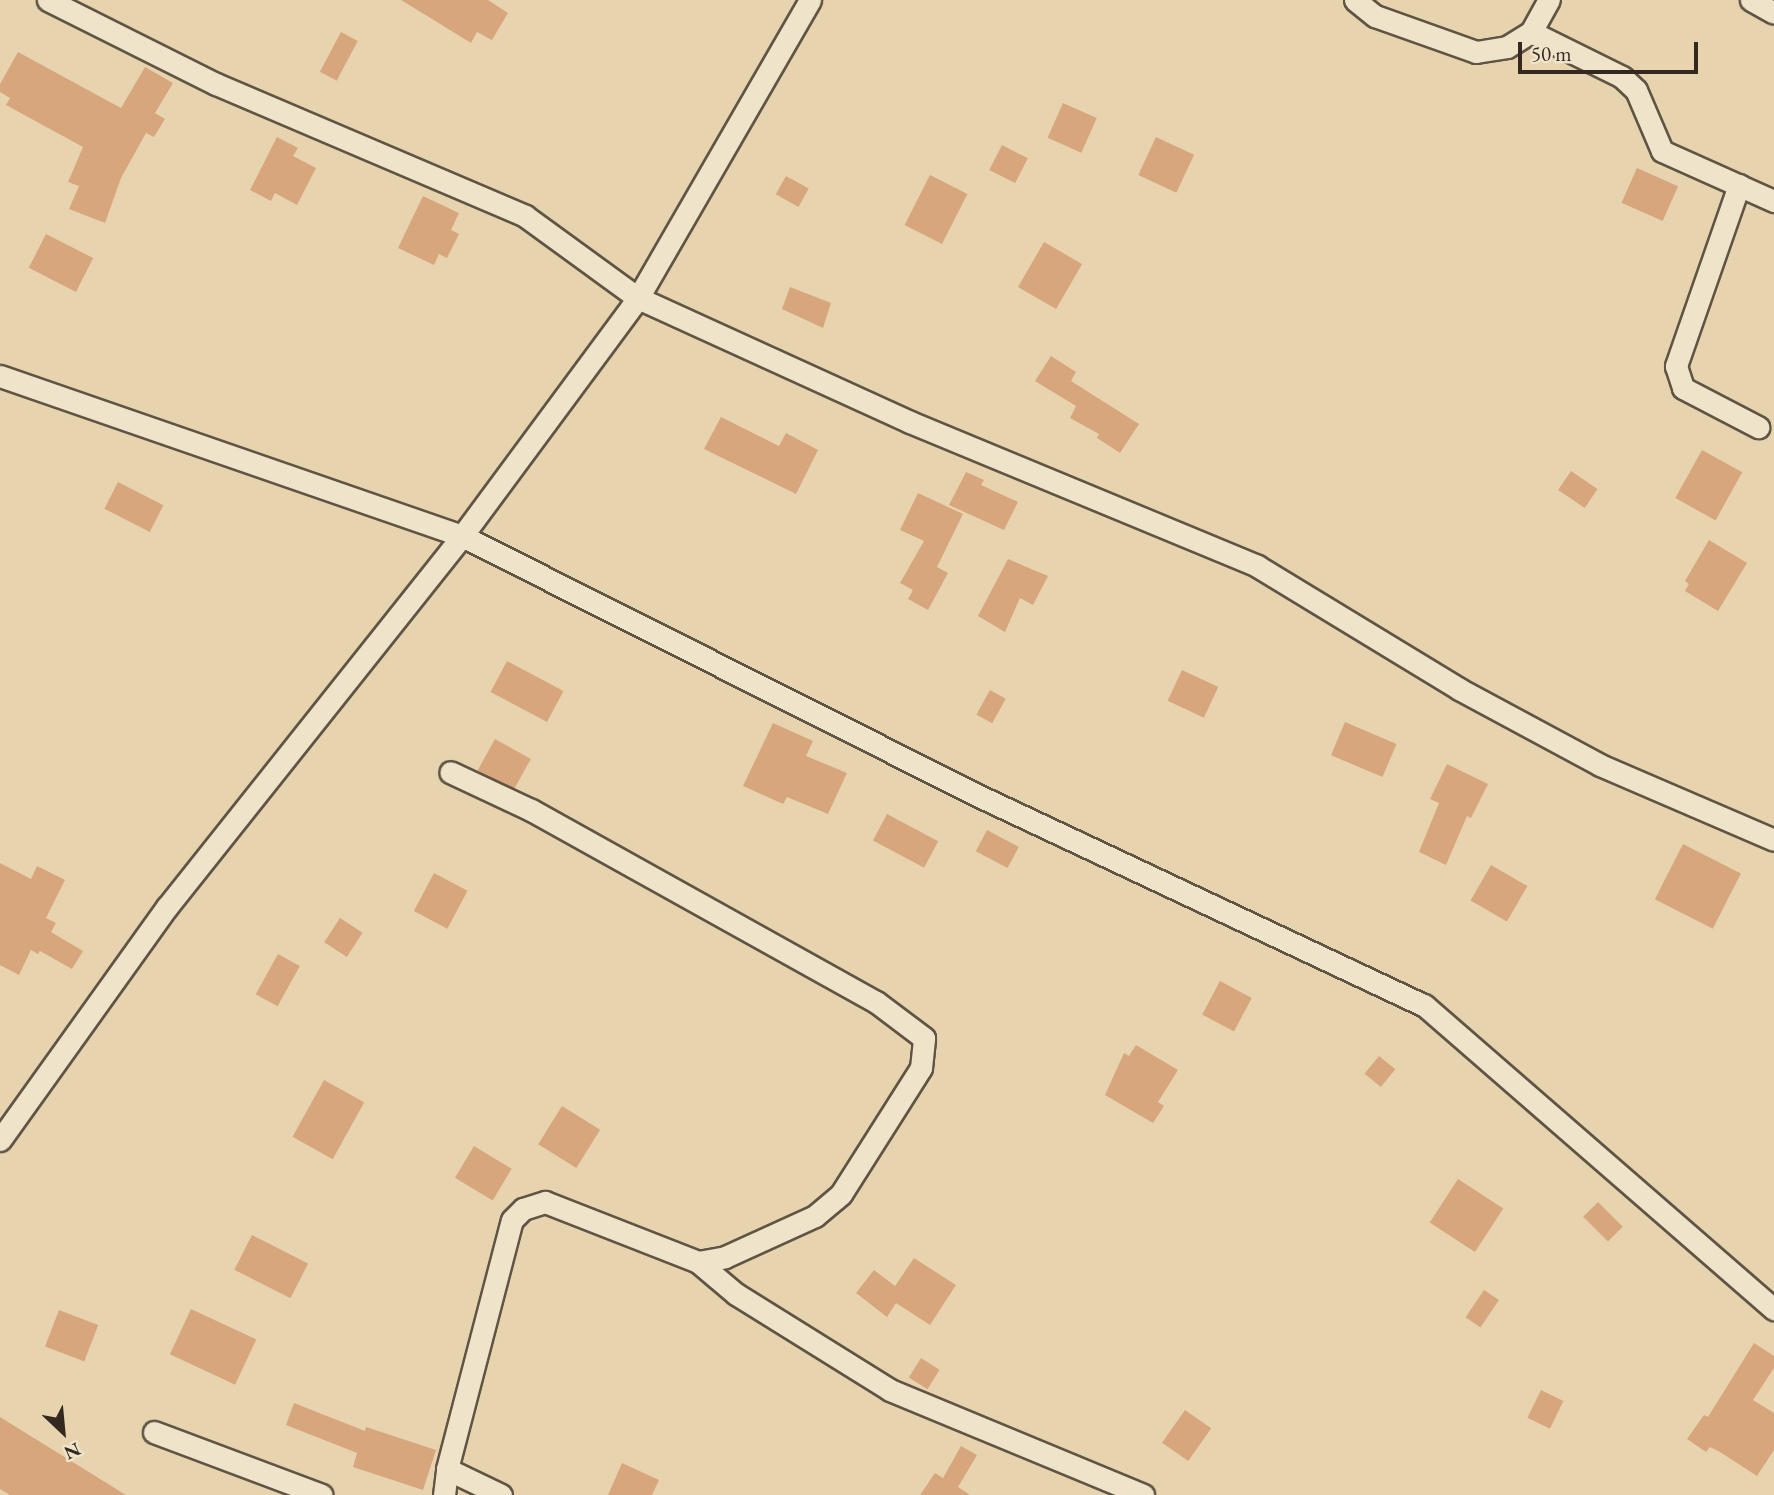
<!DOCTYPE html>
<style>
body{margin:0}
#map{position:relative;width:1774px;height:1495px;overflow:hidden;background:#e7d4ae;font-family:"EB Garamond",serif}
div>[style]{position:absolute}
.building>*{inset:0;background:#d8a67d;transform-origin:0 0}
.roads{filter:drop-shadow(2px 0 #605444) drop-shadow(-2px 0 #605444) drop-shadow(0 2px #605444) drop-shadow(0 -2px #605444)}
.minor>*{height:21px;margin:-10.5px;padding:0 10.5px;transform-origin:10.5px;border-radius:10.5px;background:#efe3ca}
span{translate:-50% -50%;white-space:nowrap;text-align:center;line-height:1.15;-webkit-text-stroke:5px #efe3ca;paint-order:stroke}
.north{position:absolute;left:28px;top:1397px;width:70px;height:70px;-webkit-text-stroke:5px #efe3ca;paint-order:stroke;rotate:154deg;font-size:19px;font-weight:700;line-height:28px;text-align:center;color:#332921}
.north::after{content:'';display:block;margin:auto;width:24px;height:32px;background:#332921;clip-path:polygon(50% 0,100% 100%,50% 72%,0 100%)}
.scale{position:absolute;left:1518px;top:42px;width:180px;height:32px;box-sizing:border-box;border:4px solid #332921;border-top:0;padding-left:9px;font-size:21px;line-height:24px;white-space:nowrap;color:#332921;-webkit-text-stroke:5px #efe3ca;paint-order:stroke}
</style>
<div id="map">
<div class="building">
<i style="clip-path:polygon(401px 0,488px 0,508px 13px,492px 40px,477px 32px,471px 43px)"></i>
<i style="left:341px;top:32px;width:19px;height:45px;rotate:28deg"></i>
<i style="clip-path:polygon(18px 52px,121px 108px,145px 67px,173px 83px,155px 113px,165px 119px,154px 137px,146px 133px,121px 178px,105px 223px,69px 209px,79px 186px,68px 182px,83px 147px,6px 105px,10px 98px,0 92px,0 84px)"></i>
<i style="left:1063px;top:103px;width:37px;height:38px;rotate:24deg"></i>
<i style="clip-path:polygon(277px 137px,298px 148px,293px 156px,316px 168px,297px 205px,275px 193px,271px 201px,250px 190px)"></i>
<i style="left:1156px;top:137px;width:42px;height:42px;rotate:25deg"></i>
<i style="left:1002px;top:145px;width:29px;height:28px;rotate:27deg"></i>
<i style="left:1637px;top:168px;width:45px;height:38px;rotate:24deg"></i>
<i style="left:930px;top:175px;width:42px;height:56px;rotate:27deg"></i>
<i style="left:786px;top:176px;width:26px;height:21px;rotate:29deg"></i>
<i style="clip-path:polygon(423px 196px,459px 213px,451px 230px,459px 234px,447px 258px,439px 254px,434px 265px,398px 248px)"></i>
<i style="left:46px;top:234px;width:53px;height:38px;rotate:27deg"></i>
<i style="left:1044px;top:242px;width:44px;height:52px;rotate:30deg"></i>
<i style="clip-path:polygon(790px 287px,831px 303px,823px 328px,782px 309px)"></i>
<i style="clip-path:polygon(1051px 356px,1076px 372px,1071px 381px,1139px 424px,1120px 453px,1097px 438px,1099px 434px,1070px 418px,1076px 406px,1035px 381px)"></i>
<i style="clip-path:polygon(721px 417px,779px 446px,786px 433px,818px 450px,796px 494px,704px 449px)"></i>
<i style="left:1702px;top:450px;width:46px;height:55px;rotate:29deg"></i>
<i style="left:1571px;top:471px;width:32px;height:23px;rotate:34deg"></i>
<i style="clip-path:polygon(966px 472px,984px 480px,981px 485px,1018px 502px,1004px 530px,949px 505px)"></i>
<i style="left:118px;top:482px;width:51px;height:30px;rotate:27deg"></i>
<i style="clip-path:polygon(918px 493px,963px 514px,937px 567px,948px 573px,928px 610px,908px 599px,913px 590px,900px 583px,924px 541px,900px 530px)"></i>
<i style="clip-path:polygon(1709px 540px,1747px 563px,1718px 611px,1685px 591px,1689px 584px,1685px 581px)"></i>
<i style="clip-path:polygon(1008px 559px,1048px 576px,1033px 605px,1020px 598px,1005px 632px,978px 616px)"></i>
<i style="left:507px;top:661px;width:64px;height:35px;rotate:28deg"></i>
<i style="left:1182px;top:670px;width:40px;height:34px;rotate:25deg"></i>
<i style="left:990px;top:690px;width:18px;height:28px;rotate:29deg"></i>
<i style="left:1345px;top:722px;width:56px;height:36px;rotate:23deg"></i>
<i style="clip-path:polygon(773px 723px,813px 741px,806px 756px,847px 773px,828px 814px,787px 797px,783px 804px,743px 786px)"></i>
<i style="left:495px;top:739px;width:41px;height:36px;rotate:29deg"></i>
<i style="clip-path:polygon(1447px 764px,1488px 784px,1471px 818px,1467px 816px,1446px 865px,1419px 852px,1439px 803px,1430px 799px)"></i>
<i style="left:887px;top:814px;width:58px;height:30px;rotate:28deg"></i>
<i style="left:987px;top:830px;width:36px;height:24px;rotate:28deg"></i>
<i style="left:1683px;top:844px;width:65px;height:62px;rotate:27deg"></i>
<i style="clip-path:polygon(0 863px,31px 879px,37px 866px,65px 880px,46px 918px,56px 923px,51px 932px,83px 951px,72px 969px,40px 951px,38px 954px,31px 950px,19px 975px,0 965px)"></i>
<i style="left:1491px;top:865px;width:42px;height:41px;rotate:30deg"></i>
<i style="left:434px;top:873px;width:38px;height:43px;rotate:28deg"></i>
<i style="left:340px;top:918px;width:27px;height:29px;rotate:33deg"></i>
<i style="left:278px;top:954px;width:25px;height:46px;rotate:29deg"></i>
<i style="left:1220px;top:981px;width:36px;height:38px;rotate:28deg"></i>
<i style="clip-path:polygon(1136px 1045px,1178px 1070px,1158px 1102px,1164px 1106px,1153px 1123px,1105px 1095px,1124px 1053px,1129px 1056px)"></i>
<i style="left:1379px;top:1056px;width:21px;height:23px;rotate:39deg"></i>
<i style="left:324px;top:1080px;width:46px;height:65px;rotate:29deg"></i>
<i style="left:562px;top:1106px;width:45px;height:45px;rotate:32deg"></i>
<i style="left:474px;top:1146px;width:44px;height:37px;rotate:31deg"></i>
<i style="left:1458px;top:1179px;width:54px;height:52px;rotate:33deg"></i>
<i style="left:1598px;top:1202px;width:35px;height:21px;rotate:45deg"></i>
<i style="left:252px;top:1235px;width:63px;height:39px;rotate:27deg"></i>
<i style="clip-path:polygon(914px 1258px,956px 1285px,930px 1325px,896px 1303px,887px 1317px,856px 1293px,874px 1270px,895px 1286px)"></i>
<i style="left:1484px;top:1290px;width:18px;height:33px;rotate:34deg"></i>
<i style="left:191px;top:1309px;width:72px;height:50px;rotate:25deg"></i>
<i style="left:59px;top:1310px;width:42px;height:39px;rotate:21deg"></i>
<i style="clip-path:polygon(1754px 1343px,1774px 1356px,1774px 1368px,1753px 1400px,1774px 1413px,1774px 1450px,1757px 1476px,1720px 1452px,1710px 1447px,1706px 1452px,1687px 1439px,1704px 1415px,1708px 1417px)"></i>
<i style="left:921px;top:1358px;width:22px;height:23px;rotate:32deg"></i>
<i style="left:1541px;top:1390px;width:25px;height:31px;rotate:26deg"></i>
<i style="clip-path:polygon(294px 1403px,365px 1431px,366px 1427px,436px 1450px,423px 1490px,353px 1467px,357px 1453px,286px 1425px)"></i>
<i style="left:1185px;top:1410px;width:32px;height:40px;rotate:35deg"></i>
<i style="clip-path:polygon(0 1417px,126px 1495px,10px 1495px,0 1489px)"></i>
<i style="clip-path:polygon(961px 1446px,977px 1455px,958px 1487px,970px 1495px,920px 1495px,935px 1473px,943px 1478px)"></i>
<i style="clip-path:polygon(622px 1463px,659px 1480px,652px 1495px,608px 1495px)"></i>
</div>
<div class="roads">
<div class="minor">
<i style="left:48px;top:0;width:188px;rotate:26.6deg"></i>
<i style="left:216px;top:84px;width:336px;rotate:23.1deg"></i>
<i style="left:525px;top:216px;width:140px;rotate:36deg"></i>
<i style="left:638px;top:298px;width:299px;rotate:24.5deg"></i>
<i style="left:910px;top:422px;width:376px;rotate:22.5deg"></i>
<i style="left:1257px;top:566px;width:237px;rotate:31.3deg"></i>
<i style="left:1459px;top:689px;width:160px;rotate:28.3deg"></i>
<i style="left:1600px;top:765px;width:189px;rotate:23.3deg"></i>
<i style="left:1355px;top:0;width:26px;rotate:39deg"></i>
<i style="left:1375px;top:16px;width:107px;rotate:19.6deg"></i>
<i style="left:1476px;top:52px;width:31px;rotate:-9deg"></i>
<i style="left:1507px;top:47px;width:28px;rotate:-32deg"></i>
<i style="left:1531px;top:32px;width:37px;rotate:-61deg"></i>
<i style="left:1751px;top:0;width:26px;rotate:29deg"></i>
<i style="left:1531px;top:32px;width:102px;rotate:26.3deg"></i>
<i style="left:1622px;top:77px;width:19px;rotate:43deg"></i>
<i style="left:1636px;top:90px;width:66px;rotate:66.9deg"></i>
<i style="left:1662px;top:151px;width:123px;rotate:24.1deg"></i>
<i style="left:1739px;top:185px;width:192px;rotate:109.2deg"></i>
<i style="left:1676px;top:366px;width:23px;rotate:72deg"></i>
<i style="left:1683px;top:388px;width:85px;rotate:27.5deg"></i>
<i style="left:0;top:376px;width:489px;rotate:19.1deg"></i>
<i style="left:462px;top:536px;width:579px;rotate:26.7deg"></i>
<i style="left:979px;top:796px;width:492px;rotate:25.2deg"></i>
<i style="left:1424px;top:1005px;width:464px;rotate:41deg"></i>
<i style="left:0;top:1140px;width:287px;rotate:-54.4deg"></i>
<i style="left:167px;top:907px;width:474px;rotate:-51.5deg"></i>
<i style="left:462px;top:536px;width:296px;rotate:-53.5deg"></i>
<i style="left:638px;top:298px;width:344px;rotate:-60deg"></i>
<i style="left:698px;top:1262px;width:50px;rotate:40.1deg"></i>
<i style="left:736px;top:1294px;width:181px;rotate:31.9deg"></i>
<i style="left:890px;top:1390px;width:274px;rotate:22.5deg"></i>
<i style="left:154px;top:1432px;width:179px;rotate:20.6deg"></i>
<i style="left:447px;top:1469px;width:60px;rotate:25.7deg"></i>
<i style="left:444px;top:1495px;width:26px;rotate:-83deg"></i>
<i style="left:447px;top:1469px;width:257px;rotate:-75.4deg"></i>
<i style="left:512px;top:1220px;width:16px;rotate:-45deg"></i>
<i style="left:523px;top:1209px;width:23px;rotate:-18deg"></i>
<i style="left:545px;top:1202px;width:164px;rotate:21.4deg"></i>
<i style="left:698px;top:1262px;width:27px;rotate:-10deg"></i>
<i style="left:725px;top:1257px;width:99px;rotate:-24.5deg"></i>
<i style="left:815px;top:1216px;width:34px;rotate:-40deg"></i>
<i style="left:841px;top:1194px;width:149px;rotate:-57.6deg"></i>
<i style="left:921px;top:1068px;width:30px;rotate:-84deg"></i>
<i style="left:924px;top:1038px;width:60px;rotate:-143.1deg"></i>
<i style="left:876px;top:1002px;width:395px;rotate:-150.9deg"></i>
<i style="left:531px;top:810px;width:89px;rotate:-154.9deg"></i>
</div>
</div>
<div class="north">N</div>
<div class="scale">50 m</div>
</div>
